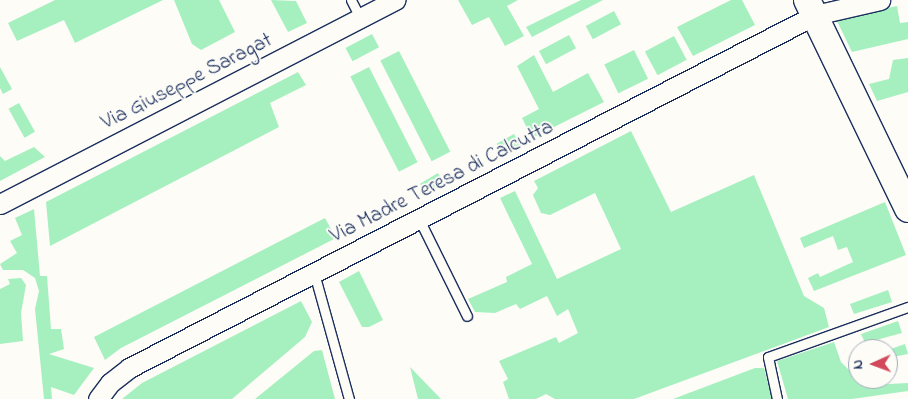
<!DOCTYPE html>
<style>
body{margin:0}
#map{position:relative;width:908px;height:399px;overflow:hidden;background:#fdfcf7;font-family:"Indie Flower",sans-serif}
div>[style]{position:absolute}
.green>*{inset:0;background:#a6f0bf;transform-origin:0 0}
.roads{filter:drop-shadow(1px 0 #1b2f5e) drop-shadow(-1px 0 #1b2f5e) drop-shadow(0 1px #1b2f5e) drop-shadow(0 -1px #1b2f5e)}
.service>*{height:9px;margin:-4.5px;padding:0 4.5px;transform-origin:4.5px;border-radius:4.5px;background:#fdfcf7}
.minor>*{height:19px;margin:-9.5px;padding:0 9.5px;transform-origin:9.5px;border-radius:9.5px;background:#fdfcf7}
.secondary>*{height:26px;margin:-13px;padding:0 13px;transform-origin:13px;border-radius:13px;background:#fdfcf7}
span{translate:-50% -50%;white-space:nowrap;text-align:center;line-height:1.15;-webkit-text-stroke:4px #fdfcf7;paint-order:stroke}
.street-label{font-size:21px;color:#1b2f5e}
.north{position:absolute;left:848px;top:339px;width:50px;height:50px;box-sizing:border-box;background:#fdfcf7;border:1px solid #a3aaba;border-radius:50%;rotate:268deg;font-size:14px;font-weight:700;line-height:20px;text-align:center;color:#1b2f5e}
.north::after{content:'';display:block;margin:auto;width:18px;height:22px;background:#d1495b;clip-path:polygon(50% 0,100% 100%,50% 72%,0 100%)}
</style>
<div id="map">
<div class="green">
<i style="clip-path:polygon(55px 0,163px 0,75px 43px,64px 20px,17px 41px,8px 23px)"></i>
<i style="clip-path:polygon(174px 0,219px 0,235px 32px,201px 50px,192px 44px)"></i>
<i style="clip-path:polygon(271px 0,296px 1px,307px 23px,288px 32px)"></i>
<i style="clip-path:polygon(458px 0,518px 0,507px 6px,524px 36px,505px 46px,489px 17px,472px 25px)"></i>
<i style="clip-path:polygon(581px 0,603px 0,532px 37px,526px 27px)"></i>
<i style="clip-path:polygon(731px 0,742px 0,755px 25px,693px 56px,677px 27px)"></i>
<i style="clip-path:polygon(897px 6px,900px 23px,908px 22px,908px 39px,852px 52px,836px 19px)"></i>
<i style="left:614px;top:11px;width:15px;height:32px;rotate:62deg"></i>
<i style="left:372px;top:34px;width:15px;height:30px;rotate:62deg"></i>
<i style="left:569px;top:35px;width:15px;height:34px;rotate:62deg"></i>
<i style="left:674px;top:36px;width:27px;height:33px;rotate:62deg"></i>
<i style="left:634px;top:50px;width:32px;height:33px;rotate:64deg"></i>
<i style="left:399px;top:51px;width:113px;height:21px;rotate:63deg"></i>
<i style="clip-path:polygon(534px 55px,553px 92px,588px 73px,604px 102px,532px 138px,522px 118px,539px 109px,517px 66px)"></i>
<i style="clip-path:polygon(908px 58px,908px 92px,877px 101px,869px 84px,889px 79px,893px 60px)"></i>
<i style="clip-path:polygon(0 67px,12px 89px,3px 94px,0 88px)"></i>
<i style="left:369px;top:67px;width:107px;height:21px;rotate:63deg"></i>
<i style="clip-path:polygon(298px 72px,306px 85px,270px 103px,279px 127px,50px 246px,46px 202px)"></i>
<i style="left:19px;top:103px;width:33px;height:12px;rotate:61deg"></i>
<i style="clip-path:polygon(631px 131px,671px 212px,754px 175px,804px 296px,824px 308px,829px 327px,634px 399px,555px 399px,546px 394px,536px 399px,509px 399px,503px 382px,508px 379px,499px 361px,556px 337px,559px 343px,578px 333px,568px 309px,557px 316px,547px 296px,520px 309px,516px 304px,495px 313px,475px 312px,468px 299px,507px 282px,506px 277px,532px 264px,500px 198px,515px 191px,557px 279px,621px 249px,595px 193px,550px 215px,541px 213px,533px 195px,538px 188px,534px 181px)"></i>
<i style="left:514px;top:134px;width:13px;height:20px;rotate:61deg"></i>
<i style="clip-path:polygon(34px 147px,45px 157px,0 181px,0 156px,5px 161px)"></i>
<i style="left:438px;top:173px;width:12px;height:21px;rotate:59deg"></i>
<i style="clip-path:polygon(885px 202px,906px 255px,814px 291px,808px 278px,818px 273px,820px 277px,853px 262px,847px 247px,838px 250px,833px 236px,804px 248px,800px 238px)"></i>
<i style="clip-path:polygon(34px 209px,40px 276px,47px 276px,51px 329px,61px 329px,64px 349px,49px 354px,94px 368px,74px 395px,51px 387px,52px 399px,44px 399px,35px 309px,39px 291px,35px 278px,23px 270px,3px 270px,0 264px,17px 253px,10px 241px,22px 235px,15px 218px)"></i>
<i style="clip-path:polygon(325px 218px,336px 238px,121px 348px,105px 360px,94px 337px)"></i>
<i style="clip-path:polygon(359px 271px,383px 320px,369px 327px,362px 327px,339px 282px)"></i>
<i style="clip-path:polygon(21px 278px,26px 285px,21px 313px,23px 341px,0 344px,0 289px,10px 284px,8px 279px)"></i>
<i style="clip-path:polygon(888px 290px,892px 302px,854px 314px,850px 304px)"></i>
<i style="clip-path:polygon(301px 301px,312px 322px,305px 337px,232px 399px,122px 399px,142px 383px)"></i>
<i style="clip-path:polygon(898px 321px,902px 333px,865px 343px,861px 334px)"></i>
<i style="clip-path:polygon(834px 342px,841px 362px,858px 379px,869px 385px,908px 383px,908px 391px,852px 399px,788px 399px,777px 361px)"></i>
<i style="clip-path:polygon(905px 344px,908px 354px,888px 358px,888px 350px)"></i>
<i style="clip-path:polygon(322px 350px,335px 399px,255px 399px,314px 351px)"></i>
<i style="clip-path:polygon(410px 367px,441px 399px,418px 399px)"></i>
<i style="clip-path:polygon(755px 368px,764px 368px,772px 399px,673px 399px)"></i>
</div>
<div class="roads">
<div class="service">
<i style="left:351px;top:0;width:20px;rotate:63deg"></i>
<i style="left:419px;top:219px;width:108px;rotate:63.7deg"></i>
<i style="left:314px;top:273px;width:131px;rotate:74.5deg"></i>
<i style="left:777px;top:399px;width:43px;rotate:-102.1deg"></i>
<i style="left:768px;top:357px;width:149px;rotate:-19.7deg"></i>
</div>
<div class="minor">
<i style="left:0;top:204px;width:445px;rotate:-27.3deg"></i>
<i style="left:98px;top:399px;width:20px;rotate:-53deg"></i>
<i style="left:110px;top:383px;width:24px;rotate:-38deg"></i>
<i style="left:129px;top:368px;width:771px;rotate:-27.23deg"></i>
<i style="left:815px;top:15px;width:67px;rotate:-13deg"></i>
</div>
<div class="secondary">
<i style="left:807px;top:0;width:232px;rotate:64.2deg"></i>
</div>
</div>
<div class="street-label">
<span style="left:187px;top:82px;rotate:-27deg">Via Giuseppe Saragat</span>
<span style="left:442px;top:182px;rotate:-27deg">Via Madre Teresa di Calcutta</span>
</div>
<div class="north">N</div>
</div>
